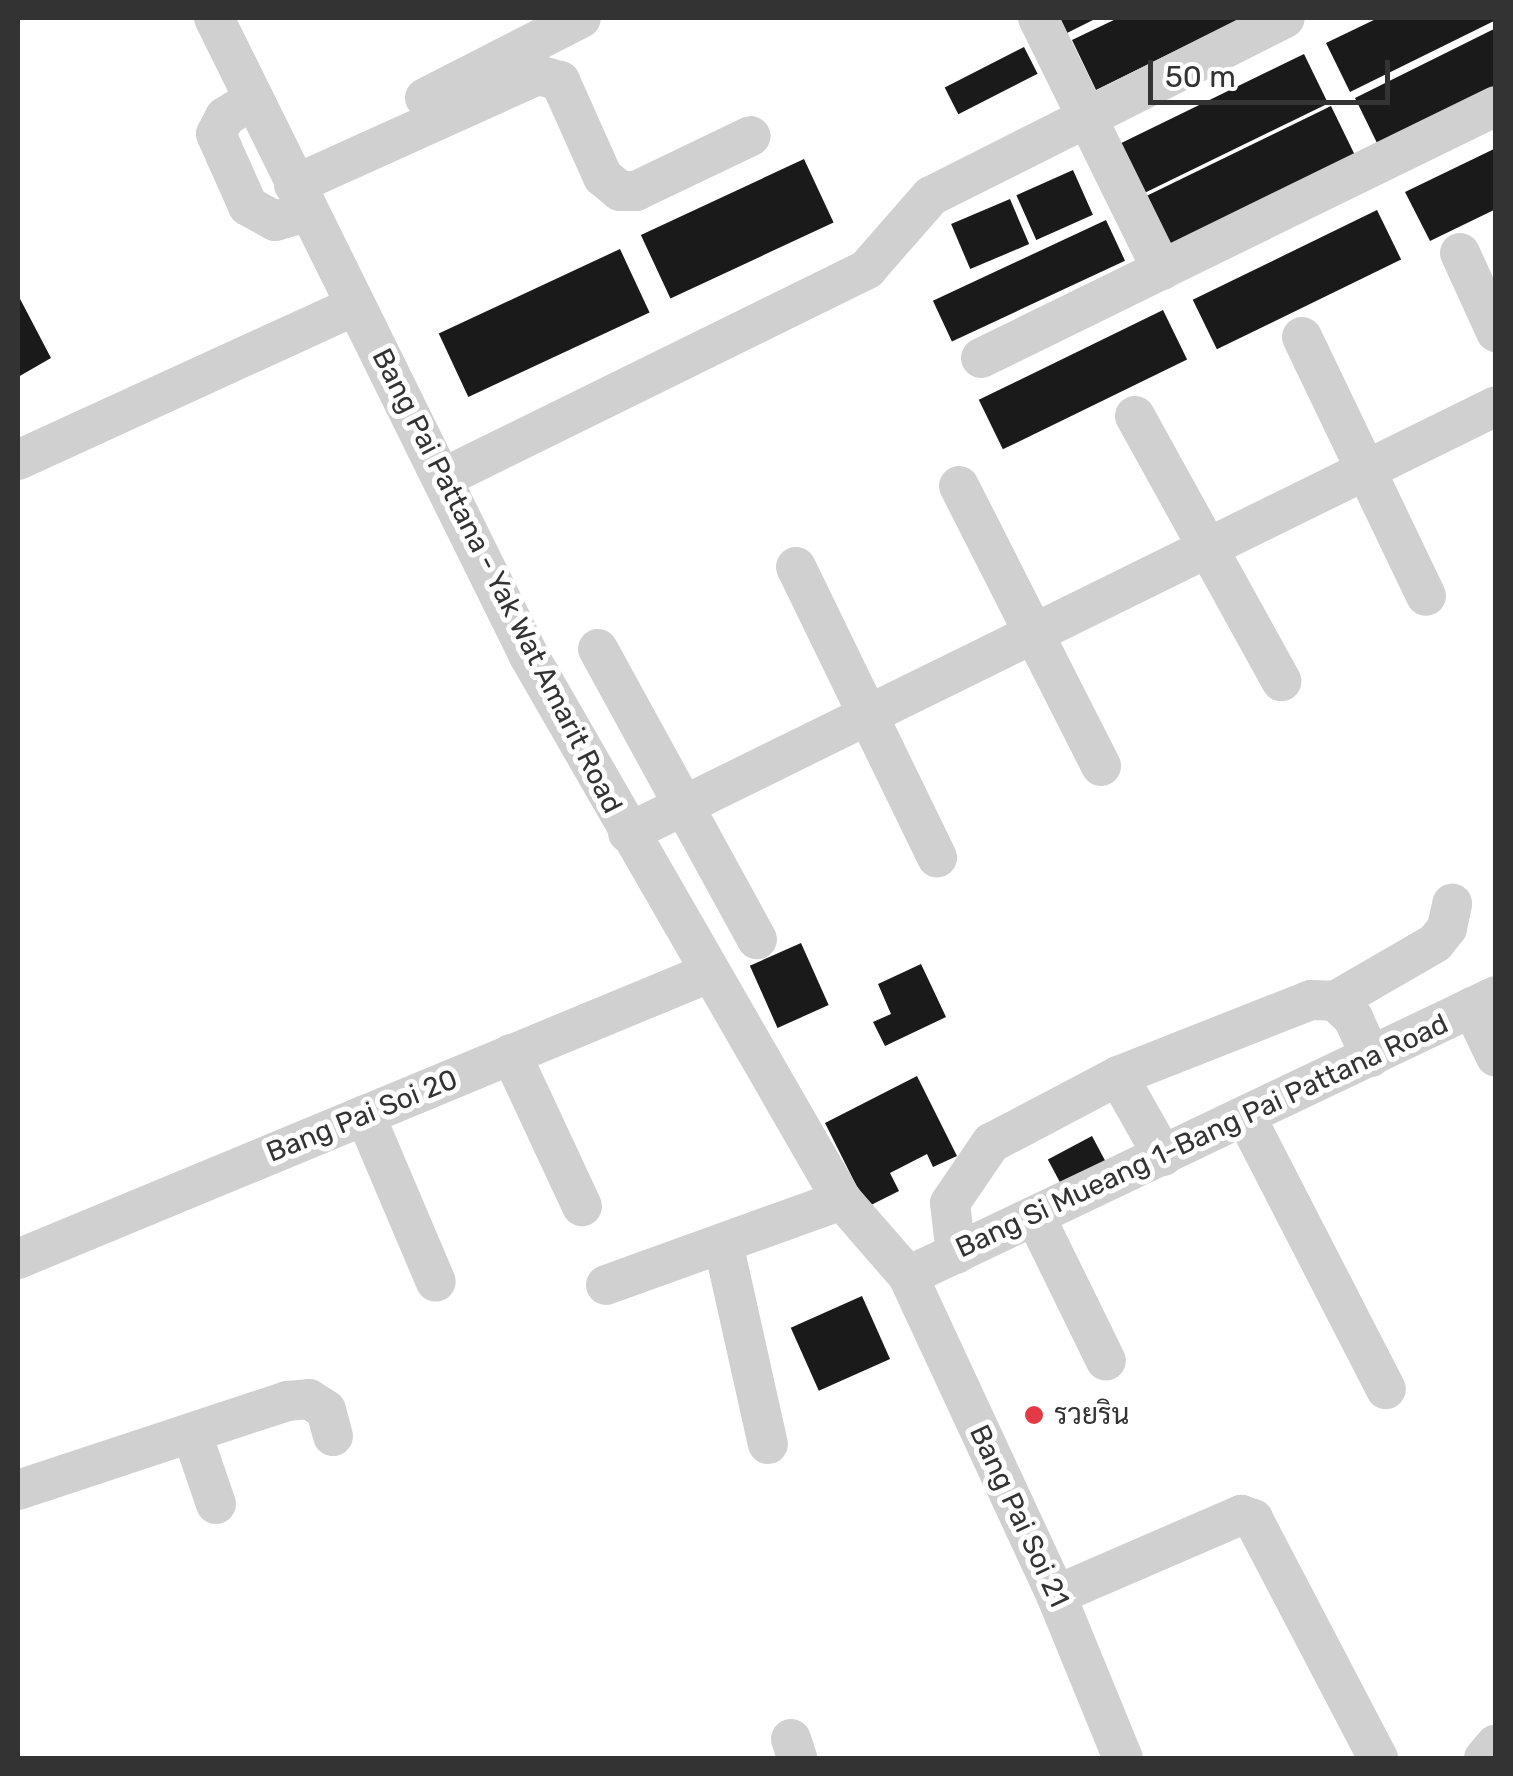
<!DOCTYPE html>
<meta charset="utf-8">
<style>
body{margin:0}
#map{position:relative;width:1513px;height:1776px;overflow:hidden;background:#fff;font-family:Rubik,Sarabun,sans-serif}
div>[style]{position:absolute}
.building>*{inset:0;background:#1a1a1a;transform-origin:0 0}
.minor>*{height:40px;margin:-20px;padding:0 20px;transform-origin:20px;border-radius:20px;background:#d0d0d0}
.dots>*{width:28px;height:28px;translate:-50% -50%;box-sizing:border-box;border:5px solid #fff;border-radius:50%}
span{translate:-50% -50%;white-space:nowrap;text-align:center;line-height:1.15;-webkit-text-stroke:10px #fff;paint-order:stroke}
.street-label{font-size:28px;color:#333}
.poi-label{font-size:28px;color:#333}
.left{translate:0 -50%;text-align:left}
.frame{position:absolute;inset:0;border:20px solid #333;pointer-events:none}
.scale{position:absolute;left:1148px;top:60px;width:242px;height:45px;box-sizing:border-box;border:5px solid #333;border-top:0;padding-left:12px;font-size:30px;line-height:35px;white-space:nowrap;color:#333;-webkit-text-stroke:8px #fff;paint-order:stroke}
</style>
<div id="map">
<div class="building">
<i style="clip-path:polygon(1060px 18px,1097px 18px,1067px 33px)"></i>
<i style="clip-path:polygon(1118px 18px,1242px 18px,1096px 90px,1072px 40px)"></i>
<i style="clip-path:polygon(1378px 18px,1496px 18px,1496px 20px,1350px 92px,1326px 43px)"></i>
<i style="clip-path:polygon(1496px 28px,1496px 89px,1379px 147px,1355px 98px)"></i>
<i style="left:1024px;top:47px;width:30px;height:89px;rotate:63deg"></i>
<i style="left:1304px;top:54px;width:55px;height:205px;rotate:64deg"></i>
<i style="left:1331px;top:106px;width:55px;height:206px;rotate:64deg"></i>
<i style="clip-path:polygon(1496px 148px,1496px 209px,1430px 241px,1405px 192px)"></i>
<i style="left:804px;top:159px;width:70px;height:180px;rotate:65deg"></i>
<i style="left:1073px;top:170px;width:49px;height:62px;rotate:66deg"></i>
<i style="left:1010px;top:199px;width:49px;height:64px;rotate:67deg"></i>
<i style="left:1377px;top:210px;width:55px;height:205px;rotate:64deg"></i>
<i style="left:1106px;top:220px;width:45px;height:191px;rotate:65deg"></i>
<i style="left:620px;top:249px;width:70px;height:200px;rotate:65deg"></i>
<i style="clip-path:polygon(18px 295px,51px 358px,18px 377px)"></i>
<i style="left:1163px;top:310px;width:55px;height:205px;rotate:64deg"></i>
<i style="left:801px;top:943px;width:68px;height:56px;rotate:66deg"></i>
<i style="clip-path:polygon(921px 964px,946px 1017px,885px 1046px,873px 1022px,891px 1014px,878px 984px)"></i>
<i style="clip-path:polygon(917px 1076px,957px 1156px,933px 1167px,927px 1154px,890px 1173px,899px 1191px,867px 1207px,825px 1123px)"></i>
<i style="left:1092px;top:1136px;width:30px;height:50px;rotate:62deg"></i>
<i style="left:862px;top:1296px;width:69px;height:78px;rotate:66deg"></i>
</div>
<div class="minor">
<i style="left:214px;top:18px;width:712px;rotate:63.72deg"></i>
<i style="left:529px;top:656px;width:628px;rotate:60.09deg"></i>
<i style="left:842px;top:1200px;width:101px;rotate:49deg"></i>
<i style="left:908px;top:1276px;width:352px;rotate:65.1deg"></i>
<i style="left:1056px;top:1595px;width:176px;rotate:67.7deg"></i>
<i style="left:1038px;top:18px;width:281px;rotate:63.8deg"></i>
<i style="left:425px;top:98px;width:175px;rotate:-27.1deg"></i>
<i style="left:252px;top:100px;width:32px;rotate:148deg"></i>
<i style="left:225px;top:117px;width:19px;rotate:118deg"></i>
<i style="left:216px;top:134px;width:79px;rotate:66deg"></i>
<i style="left:248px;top:206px;width:31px;rotate:29deg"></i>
<i style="left:275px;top:221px;width:32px;rotate:-16deg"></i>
<i style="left:294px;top:185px;width:268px;rotate:-24.3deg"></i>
<i style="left:538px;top:75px;width:23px;rotate:15deg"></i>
<i style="left:560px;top:81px;width:105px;rotate:65.9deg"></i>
<i style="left:603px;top:177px;width:22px;rotate:39deg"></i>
<i style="left:620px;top:191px;width:16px"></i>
<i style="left:636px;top:191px;width:127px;rotate:-25.6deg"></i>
<i style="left:1460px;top:253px;width:87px;rotate:65.5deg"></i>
<i style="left:1302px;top:337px;width:287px;rotate:64.4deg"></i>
<i style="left:981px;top:358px;width:573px;rotate:-26.07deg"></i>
<i style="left:1135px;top:416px;width:303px;rotate:61.1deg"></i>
<i style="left:18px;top:460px;width:371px;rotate:-24.6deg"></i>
<i style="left:443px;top:478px;width:473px;rotate:-26.2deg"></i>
<i style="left:867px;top:269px;width:97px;rotate:-48.8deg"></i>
<i style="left:931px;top:196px;width:396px;rotate:-26.7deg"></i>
<i style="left:959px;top:486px;width:314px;rotate:63.1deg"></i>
<i style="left:796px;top:567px;width:323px;rotate:64.1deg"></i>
<i style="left:598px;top:649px;width:331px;rotate:61.3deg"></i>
<i style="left:628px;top:833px;width:967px;rotate:-26.19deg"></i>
<i style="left:1335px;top:1001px;width:116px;rotate:-30.1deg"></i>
<i style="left:1435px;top:943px;width:19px;rotate:-51deg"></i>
<i style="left:1447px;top:928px;width:25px;rotate:-78deg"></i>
<i style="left:1472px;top:1007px;width:55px;rotate:64.4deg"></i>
<i style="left:511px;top:1054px;width:168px;rotate:65deg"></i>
<i style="left:1118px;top:1076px;width:92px;rotate:60.6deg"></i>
<i style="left:365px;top:1115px;width:181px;rotate:67deg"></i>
<i style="left:1246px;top:1117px;width:306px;rotate:62.8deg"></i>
<i style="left:1035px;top:1216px;width:161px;rotate:63.9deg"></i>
<i style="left:723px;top:1243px;width:206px;rotate:77.4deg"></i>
<i style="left:956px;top:1254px;width:51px;rotate:-96.7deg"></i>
<i style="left:950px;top:1203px;width:73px;rotate:-55.7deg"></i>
<i style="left:991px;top:1143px;width:144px;rotate:-27.8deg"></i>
<i style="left:1118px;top:1076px;width:207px;rotate:-21.5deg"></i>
<i style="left:1311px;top:1000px;width:24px;rotate:2deg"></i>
<i style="left:1335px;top:1001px;width:25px;rotate:43deg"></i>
<i style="left:1353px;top:1018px;width:43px;rotate:65.2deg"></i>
<i style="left:18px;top:1259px;width:745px;rotate:-22.5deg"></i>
<i style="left:908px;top:1276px;width:651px;rotate:-25.46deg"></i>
<i style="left:606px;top:1285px;width:251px;rotate:-19.8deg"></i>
<i style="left:192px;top:1434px;width:74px;rotate:71.1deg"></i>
<i style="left:18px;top:1490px;width:283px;rotate:-18.3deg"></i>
<i style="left:287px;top:1401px;width:22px;rotate:-5deg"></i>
<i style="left:309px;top:1399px;width:20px;rotate:33deg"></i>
<i style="left:326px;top:1410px;width:27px;rotate:75deg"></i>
<i style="left:1056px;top:1595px;width:202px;rotate:-23.4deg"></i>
<i style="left:1241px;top:1515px;width:13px;rotate:18deg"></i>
<i style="left:1253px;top:1519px;width:270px;rotate:62.4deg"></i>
<i style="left:791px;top:1739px;width:20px;rotate:72deg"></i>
<i style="left:1484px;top:1758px;width:18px;rotate:-49deg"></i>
</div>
<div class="dots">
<i style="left:1034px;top:1415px;background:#e63946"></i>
</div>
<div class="street-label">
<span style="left:497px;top:581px;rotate:63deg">Bang Pai Pattana - Yak Wat Amarit Road</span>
<span style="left:362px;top:1116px;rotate:-22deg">Bang Pai Soi 20</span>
<span style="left:1202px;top:1136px;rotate:-25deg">Bang Si Mueang 1-Bang Pai Pattana Road</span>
<span style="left:1019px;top:1516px;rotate:65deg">Bang Pai Soi 21</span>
</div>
<div class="poi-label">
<span class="left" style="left:1054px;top:1415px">รวยริน</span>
</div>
<div class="frame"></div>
<div class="scale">50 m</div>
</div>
